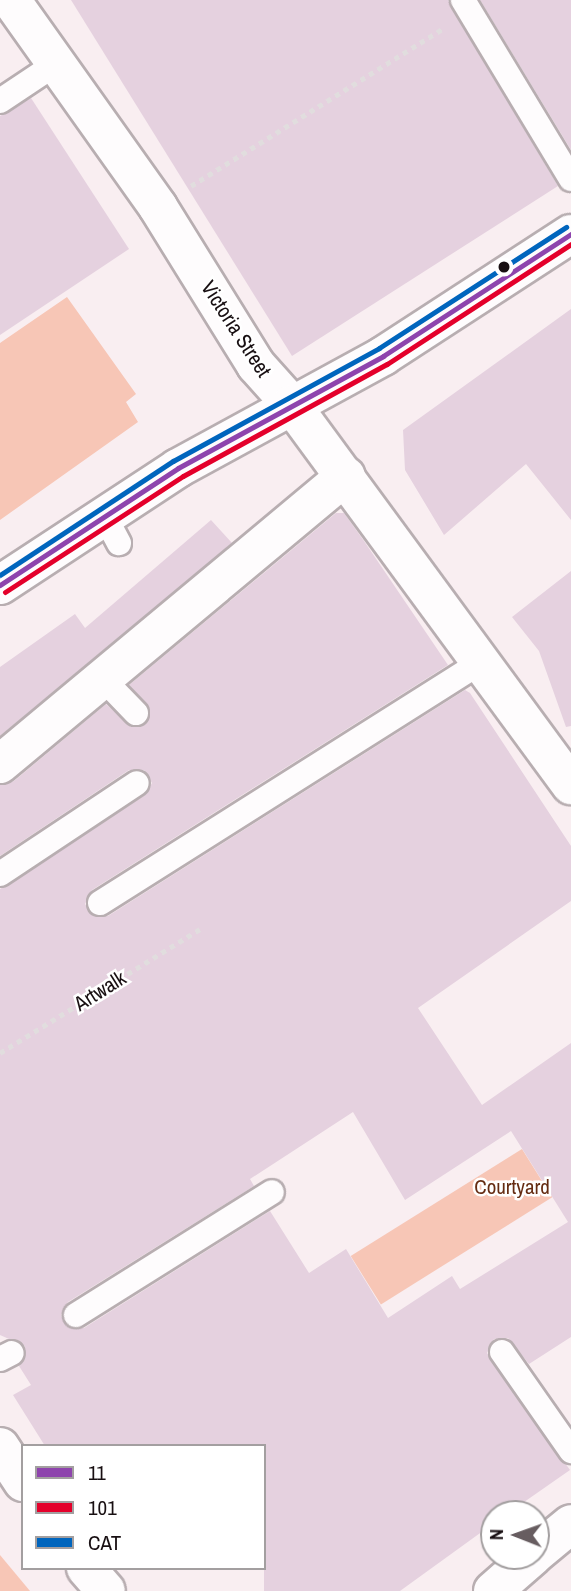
<!DOCTYPE html>
<style>
body{margin:0}
#map{position:relative;width:571px;height:1591px;overflow:hidden;background:#f9eef1;font-family:"Archivo Narrow",sans-serif}
div>[style]{position:absolute}
.green>*{inset:0;background:#f7c6b6;transform-origin:0 0}
.building>*{inset:0;background:#e5d1df}
.path>*{height:4.5px;margin-top:-2.25px;transform-origin:0;background:repeating-linear-gradient(90deg,#e1ddde 0 5px,transparent 0 10px)}
.roads{filter:drop-shadow(2px 0 #b8aeb1) drop-shadow(-2px 0 #b8aeb1) drop-shadow(0 2px #b8aeb1) drop-shadow(0 -2px #b8aeb1)}
.lane>*{height:24px;margin:-12px;padding:0 12px;transform-origin:12px;border-radius:12px;background:#fefcfd}
.street>*{height:38px;margin:-19px;padding:0 19px;transform-origin:19px;border-radius:19px;background:#fefcfd}
.secondary>*{height:38px;margin:-19px;padding:0 19px;transform-origin:19px;border-radius:19px;background:#fefcfd}
.bus-1>*{height:5px;margin:-2.5px;padding:0 2.5px;transform-origin:2.5px;border-radius:2.5px;background:#8e44ad}
.bus-2>*{height:5px;margin:-2.5px;padding:0 2.5px;transform-origin:2.5px;border-radius:2.5px;background:#e4002b}
.bus-3>*{height:5px;margin:-2.5px;padding:0 2.5px;transform-origin:2.5px;border-radius:2.5px;background:#0065bd}
.dots>*{width:19px;height:19px;translate:-50% -50%;box-sizing:border-box;border:4px solid #fff;border-radius:50%}
span{translate:-50% -50%;white-space:nowrap;text-align:center;line-height:1.15;-webkit-text-stroke:5px #fff;paint-order:stroke}
.street-label{font-size:21px;color:#180f12}
.park-label{font-size:21px;color:#652c12}
.legend{position:absolute;left:21px;top:1444px;width:245px;height:126px;box-sizing:border-box;background:#fff;border:2px solid #a39fa0;margin:0;padding:9px 12px;list-style:none;font-size:21px;color:#180f12}
.legend li{display:flex;align-items:center;gap:14px;height:35px}
.legend b{width:35px;border:2px solid #a39fa0}
.north{position:absolute;left:480px;top:1500px;width:70px;height:70px;box-sizing:border-box;background:#fff;border:2px solid #a39fa0;border-radius:50%;rotate:271deg;font-size:19px;font-weight:700;line-height:28px;text-align:center;color:#180f12}
.north::after{content:'';display:block;margin:auto;width:24px;height:32px;background:#675d60;clip-path:polygon(50% 0,100% 100%,50% 72%,0 100%)}
</style>
<div id="map">
<div class="green">
<i style="clip-path:polygon(67px 297px,136px 394px,126px 402px,138px 422px,0 520px,0 343px)"></i>
<i style="left:522px;top:1149px;width:57px;height:202px;rotate:58deg"></i>
<i style="clip-path:polygon(0 1555px,30px 1591px,0 1591px)"></i>
</div>
<div class="building">
<i style="clip-path:polygon(71px 0,448px 0,558px 186px,292px 356px)"></i>
<i style="clip-path:polygon(480px 0,571px 0,571px 150px)"></i>
<i style="clip-path:polygon(31px 98px,129px 249px,0 335px,0 116px)"></i>
<i style="clip-path:polygon(571px 309px,571px 520px,526px 464px,444px 535px,405px 470px,403px 430px)"></i>
<i style="clip-path:polygon(evenodd,336px 513px,344px 513px,364px 541px,448px 665px,92px 890px,85px 904px,94px 916px,108px 916px,465px 690px,470px 693px,571px 846px,571px 901px,418px 1008px,482px 1105px,571px 1043px,571px 1337px,529px 1364px,508px 1338px,494px 1339px,487px 1353px,570px 1470px,507px 1514px,494px 1514px,494px 1523px,400px 1591px,264px 1591px,264px 1446px,45px 1446px,13px 1395px,31px 1385px,19px 1366px,25px 1346px,0 1335px,0 889px,145px 795px,152px 783px,144px 770px,129px 770px,0 856px,0 785px,14px 781px,106px 704px,131px 727px,146px 724px,150px 709px,129px 685px,336px 513px,353px 1112px,405px 1200px,511px 1131px,568px 1222px,460px 1289px,452px 1276px,388px 1318px,346px 1249px,309px 1273px,270px 1211px,84px 1328px,64px 1323px,61px 1315px,68px 1302px,254px 1186px,250px 1179px,353px 1112px)"></i>
<i style="clip-path:polygon(211px 520px,232px 543px,0 736px,0 667px,75px 614px,85px 628px)"></i>
<i style="clip-path:polygon(571px 571px,571px 726px,566px 727px,539px 651px,512px 617px)"></i>
</div>
<div class="path">
<i style="left:191px;top:186px;width:296px;rotate:-32deg"></i>
<i style="left:0;top:1053px;width:235px;rotate:-31.8deg"></i>
</div>
<div class="roads">
<div class="lane">
<i style="left:463px;top:0;width:209px;rotate:58.9deg"></i>
<i style="left:0;top:101px;width:69px;rotate:-33.7deg"></i>
<i style="left:104px;top:515px;width:32px;rotate:62deg"></i>
<i style="left:104px;top:680px;width:46px;rotate:45.9deg"></i>
<i style="left:0;top:874px;width:164px;rotate:-33.6deg"></i>
<i style="left:100px;top:903px;width:447px;rotate:-32.3deg"></i>
<i style="left:76px;top:1315px;width:231px;rotate:-32.1deg"></i>
<i style="left:502px;top:1352px;width:121px;rotate:55.1deg"></i>
<i style="left:0;top:1359px;width:13px;rotate:-27deg"></i>
</div>
<div class="street">
<i style="left:11px;top:0;width:254px;rotate:54.6deg"></i>
<i style="left:158px;top:207px;width:186px;rotate:58.2deg"></i>
<i style="left:256px;top:365px;width:52px;rotate:48.1deg"></i>
<i style="left:0;top:764px;width:450px;rotate:-39.8deg"></i>
<i style="left:536px;top:1553px;width:45px;rotate:-39.6deg"></i>
<i style="left:493px;top:1591px;width:53px;rotate:-41.2deg"></i>
</div>
<div class="secondary">
<i style="left:291px;top:404px;width:473px;rotate:53.7deg"></i>
<i style="left:0;top:585px;width:213px;rotate:-33.3deg"></i>
<i style="left:178px;top:468px;width:234px;rotate:-28.6deg"></i>
<i style="left:383px;top:356px;width:224px;rotate:-33deg"></i>
<i style="left:0;top:1447px;width:42px;rotate:56.7deg"></i>
<i style="left:86px;top:1568px;width:30px;rotate:49deg"></i>
</div>
</div>
<div class="bus-1">
<i style="left:0;top:585px;width:213px;rotate:-33.3deg"></i>
<i style="left:178px;top:468px;width:234px;rotate:-28.6deg"></i>
<i style="left:383px;top:356px;width:224px;rotate:-33deg"></i>
</div>
<div class="bus-2">
<i style="left:5px;top:592px;width:212px;rotate:-33.1deg"></i>
<i style="left:183px;top:476px;width:233px;rotate:-28.8deg"></i>
<i style="left:387px;top:364px;width:220px;rotate:-33.1deg"></i>
</div>
<div class="bus-3">
<i style="left:0;top:575px;width:207px;rotate:-33.4deg"></i>
<i style="left:173px;top:461px;width:235px;rotate:-28.7deg"></i>
<i style="left:379px;top:348px;width:223px;rotate:-32.9deg"></i>
</div>
<div class="dots">
<i style="left:504px;top:267px;background:#180f12"></i>
</div>
<div class="street-label">
<span style="left:236px;top:329px;rotate:57deg">Victoria Street</span>
<span style="left:100px;top:991px;rotate:-32deg">Artwalk</span>
</div>
<div class="park-label">
<span style="left:512px;top:1187px">Courtyard</span>
</div>
<ul class="legend">
<li><b style="height:9px;background:#8e44ad"></b>11</li>
<li><b style="height:9px;background:#e4002b"></b>101</li>
<li><b style="height:9px;background:#0065bd"></b>CAT</li>
</ul>
<div class="north">N</div>
</div>
